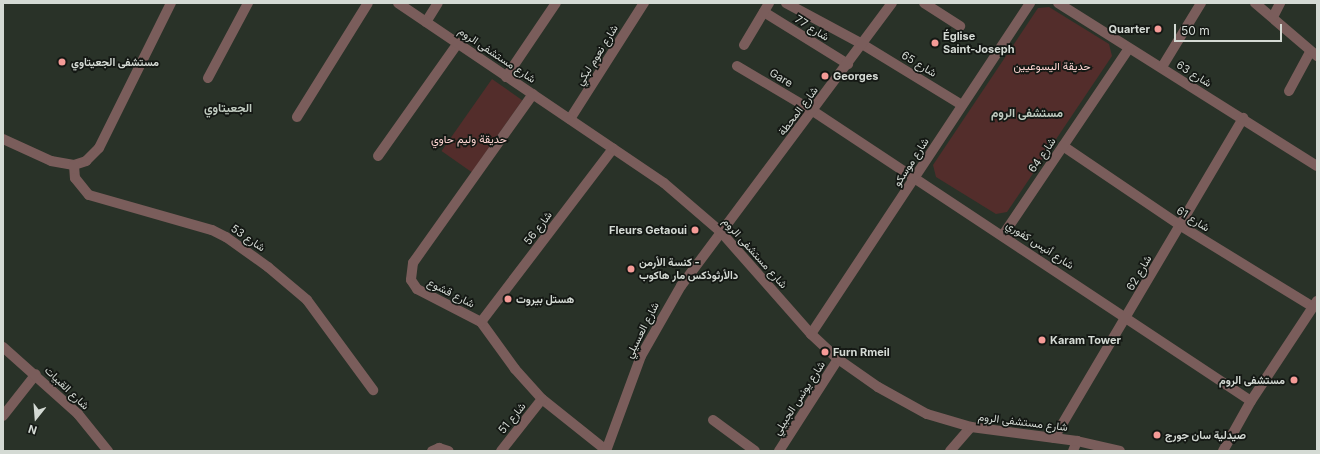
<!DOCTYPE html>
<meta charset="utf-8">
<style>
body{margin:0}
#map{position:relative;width:1320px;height:454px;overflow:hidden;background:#293228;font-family:Inter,Vazirmatn,sans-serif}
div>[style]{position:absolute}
.green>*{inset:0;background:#532d2b;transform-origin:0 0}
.pedestrian>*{height:10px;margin:-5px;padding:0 5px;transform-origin:5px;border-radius:5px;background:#7a5d5b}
.minor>*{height:10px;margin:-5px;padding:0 5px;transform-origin:5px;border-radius:5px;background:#7a5d5b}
.tertiary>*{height:10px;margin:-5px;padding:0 5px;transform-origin:5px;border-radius:5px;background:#7a5d5b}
.dots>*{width:11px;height:11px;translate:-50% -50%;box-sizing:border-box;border:2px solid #141814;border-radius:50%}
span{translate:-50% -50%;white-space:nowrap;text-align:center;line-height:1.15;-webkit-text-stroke:3.5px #141814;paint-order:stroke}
.street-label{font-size:11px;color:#d4dad4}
.poi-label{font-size:11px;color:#d4dad4;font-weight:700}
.right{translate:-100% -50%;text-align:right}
.left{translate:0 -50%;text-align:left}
.park-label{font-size:11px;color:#ffd6d3}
.neighbourhood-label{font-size:12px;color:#bfcabf;font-weight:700}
.frame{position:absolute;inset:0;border:4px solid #d4dad4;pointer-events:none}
.north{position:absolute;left:16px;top:398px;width:40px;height:40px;-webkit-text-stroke:3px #141814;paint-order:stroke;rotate:197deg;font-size:11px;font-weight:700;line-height:16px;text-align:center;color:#d4dad4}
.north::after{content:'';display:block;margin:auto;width:14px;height:18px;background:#d4dad4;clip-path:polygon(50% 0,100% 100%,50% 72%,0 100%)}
.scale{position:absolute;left:1174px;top:24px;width:108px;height:18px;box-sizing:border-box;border:2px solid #d4dad4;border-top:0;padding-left:5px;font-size:12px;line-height:14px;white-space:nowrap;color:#d4dad4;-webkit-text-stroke:3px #141814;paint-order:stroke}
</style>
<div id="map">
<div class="green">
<i style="clip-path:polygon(1049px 7px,1109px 44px,1112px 56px,1007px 212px,996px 214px,936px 177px,933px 165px,1038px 8px)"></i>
<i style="left:492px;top:79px;width:37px;height:88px;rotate:35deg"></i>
</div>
<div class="pedestrian">
<i style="left:924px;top:3px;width:43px;rotate:32.6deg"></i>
<i style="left:764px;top:12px;width:99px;rotate:31.8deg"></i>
<i style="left:744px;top:45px;width:49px;rotate:-59.2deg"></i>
<i style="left:1289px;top:91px;width:44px;rotate:-61.7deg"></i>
<i style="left:713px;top:420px;width:52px;rotate:36.4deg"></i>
<i style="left:950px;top:451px;width:32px;rotate:-49deg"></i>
<i style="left:1073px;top:451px;width:11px;rotate:-68deg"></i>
</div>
<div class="minor">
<i style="left:786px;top:3px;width:86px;rotate:28.3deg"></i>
<i style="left:862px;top:44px;width:117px;rotate:31.4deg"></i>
<i style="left:1058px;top:3px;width:306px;rotate:32.2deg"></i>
<i style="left:1255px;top:3px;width:82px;rotate:40.5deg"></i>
<i style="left:1273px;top:17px;width:16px;rotate:-63deg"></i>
<i style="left:426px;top:22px;width:22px;rotate:-58deg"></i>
<i style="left:737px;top:66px;width:88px;rotate:30.6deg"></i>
<i style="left:813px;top:111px;width:525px;rotate:33.51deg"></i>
<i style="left:1162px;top:67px;width:75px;rotate:-58.6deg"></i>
<i style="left:506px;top:77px;width:89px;rotate:-56deg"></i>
<i style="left:208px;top:78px;width:85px;rotate:-61.9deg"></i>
<i style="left:533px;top:94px;width:207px;rotate:125.4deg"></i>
<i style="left:413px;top:263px;width:17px;rotate:97deg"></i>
<i style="left:411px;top:280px;width:11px;rotate:56deg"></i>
<i style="left:417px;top:289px;width:72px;rotate:27.3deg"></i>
<i style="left:481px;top:322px;width:58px;rotate:54.1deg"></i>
<i style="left:515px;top:369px;width:40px;rotate:48deg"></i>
<i style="left:542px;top:399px;width:82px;rotate:38.6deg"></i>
<i style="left:297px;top:117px;width:134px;rotate:-58.1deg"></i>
<i style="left:570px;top:119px;width:138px;rotate:-57.5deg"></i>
<i style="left:3px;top:139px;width:53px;rotate:24.6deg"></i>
<i style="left:51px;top:161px;width:23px;rotate:10deg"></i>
<i style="left:74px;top:165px;width:13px;rotate:-18deg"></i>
<i style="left:86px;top:161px;width:18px;rotate:-45deg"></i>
<i style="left:99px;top:148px;width:162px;rotate:-63.6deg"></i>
<i style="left:1063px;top:146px;width:143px;rotate:34.1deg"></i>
<i style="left:1181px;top:226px;width:155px;rotate:31.5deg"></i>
<i style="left:378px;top:156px;width:138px;rotate:-54.7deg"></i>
<i style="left:74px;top:165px;width:13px;rotate:86deg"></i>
<i style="left:75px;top:178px;width:22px;rotate:51deg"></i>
<i style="left:89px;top:195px;width:128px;rotate:15.9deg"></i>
<i style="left:212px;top:230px;width:16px;rotate:27deg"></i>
<i style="left:226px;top:237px;width:52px;rotate:35.5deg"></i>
<i style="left:268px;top:267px;width:51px;rotate:40.2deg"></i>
<i style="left:307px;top:300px;width:112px;rotate:53.7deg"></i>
<i style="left:1003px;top:235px;width:225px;rotate:-56deg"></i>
<i style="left:481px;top:322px;width:218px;rotate:-52.7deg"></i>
<i style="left:811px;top:334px;width:397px;rotate:-56.5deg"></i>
<i style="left:3px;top:416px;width:53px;rotate:-51.8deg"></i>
<i style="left:1054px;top:438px;width:372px;rotate:-59.4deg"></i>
<i style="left:432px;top:451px;width:8px;rotate:-23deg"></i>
<i style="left:439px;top:448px;width:10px;rotate:17deg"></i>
<i style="left:501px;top:451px;width:66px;rotate:-51.7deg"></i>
<i style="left:606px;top:451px;width:101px;rotate:-69.8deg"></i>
<i style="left:641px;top:356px;width:81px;rotate:-60.3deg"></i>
<i style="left:681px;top:286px;width:353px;rotate:-53.3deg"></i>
<i style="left:779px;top:451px;width:109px;rotate:-57.3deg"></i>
<i style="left:1223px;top:451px;width:57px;rotate:-60.8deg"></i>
<i style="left:1251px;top:401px;width:120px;rotate:-56.6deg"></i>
</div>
<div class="tertiary">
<i style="left:398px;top:3px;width:321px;rotate:34.1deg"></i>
<i style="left:664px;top:183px;width:75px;rotate:40.7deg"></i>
<i style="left:721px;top:232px;width:136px;rotate:48.6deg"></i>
<i style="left:811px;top:334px;width:37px;rotate:43deg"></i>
<i style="left:838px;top:359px;width:49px;rotate:35deg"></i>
<i style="left:878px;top:387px;width:56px;rotate:28.9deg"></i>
<i style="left:927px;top:414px;width:46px;rotate:16.5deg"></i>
<i style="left:971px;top:427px;width:107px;rotate:7.5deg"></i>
<i style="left:1077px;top:441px;width:44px;rotate:13.1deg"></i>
<i style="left:3px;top:347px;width:101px;rotate:41.8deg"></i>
<i style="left:78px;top:414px;width:48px;rotate:51deg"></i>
</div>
<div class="dots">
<i style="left:1158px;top:29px;background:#f59b97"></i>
<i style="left:935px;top:43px;background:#f59b97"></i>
<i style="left:62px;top:62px;background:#f59b97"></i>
<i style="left:825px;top:76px;background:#f59b97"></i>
<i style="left:695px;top:230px;background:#f59b97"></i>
<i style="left:631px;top:269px;background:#f59b97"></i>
<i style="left:508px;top:299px;background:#f59b97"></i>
<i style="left:1042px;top:340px;background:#f59b97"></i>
<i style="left:825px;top:352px;background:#f59b97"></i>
<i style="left:1294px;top:380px;background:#f59b97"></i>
<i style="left:1157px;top:435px;background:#f59b97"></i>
</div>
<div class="street-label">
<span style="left:812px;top:28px;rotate:32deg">شارع 77</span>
<span style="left:497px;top:55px;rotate:34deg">شارع مستشفى الروم</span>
<span style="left:597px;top:55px;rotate:-58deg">شارع نعوم لبكي</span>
<span style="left:919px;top:64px;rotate:31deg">شارع 65</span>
<span style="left:1194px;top:74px;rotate:32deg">شارع 63</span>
<span style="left:781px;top:78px;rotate:31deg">Gare</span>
<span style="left:798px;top:111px;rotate:-53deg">شارع المحطة</span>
<span style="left:1042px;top:155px;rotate:-56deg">شارع 64</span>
<span style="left:911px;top:162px;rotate:-57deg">شارع موسكو</span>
<span style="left:1193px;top:219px;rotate:32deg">شارع 61</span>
<span style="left:538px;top:228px;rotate:-53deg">شارع 56</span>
<span style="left:248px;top:238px;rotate:34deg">شارع 53</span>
<span style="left:1040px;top:245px;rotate:33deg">شارع أنيس كفوري</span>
<span style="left:755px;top:253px;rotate:48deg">شارع مستشفى الروم</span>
<span style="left:1139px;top:273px;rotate:-60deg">شارع 62</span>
<span style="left:451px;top:293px;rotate:27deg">شارع قشوع</span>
<span style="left:642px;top:330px;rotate:-63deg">شارع العسيلي</span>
<span style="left:67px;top:388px;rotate:44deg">شارع القبيات</span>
<span style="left:799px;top:398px;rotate:-57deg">شارع يونس الجبيلي</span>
<span style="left:512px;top:418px;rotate:-51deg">شارع 51</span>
<span style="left:1023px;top:422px;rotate:7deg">شارع مستشفى الروم</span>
</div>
<div class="poi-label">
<span class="right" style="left:1150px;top:29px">Quarter</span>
<span class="left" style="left:943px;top:43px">Église<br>Saint-Joseph</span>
<span class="left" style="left:71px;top:62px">مستشفى الجعيتاوي</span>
<span class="left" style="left:833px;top:76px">Georges</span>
<span class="right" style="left:687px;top:230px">Fleurs Getaoui</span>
<span class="left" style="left:639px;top:269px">كنسة الأرمن -<br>دالأرثوذكس مار هاكوب</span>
<span class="left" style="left:516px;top:299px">هستل بيروت</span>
<span class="left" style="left:1050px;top:340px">Karam Tower</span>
<span class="left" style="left:833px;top:352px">Furn Rmeil</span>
<span class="right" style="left:1285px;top:380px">مستشفى الروم</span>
<span class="left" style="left:1165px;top:435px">صيدلية سان جورج</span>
</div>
<div class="park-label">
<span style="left:1052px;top:66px">حديقة اليسوعيين</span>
<span style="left:469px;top:139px">حديقة وليم حاوي</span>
</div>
<div class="neighbourhood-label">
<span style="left:228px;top:108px">الجعيتاوي</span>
<span style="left:1027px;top:113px">مستشفى الروم</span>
</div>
<div class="frame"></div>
<div class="north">N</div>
<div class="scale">50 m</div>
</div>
